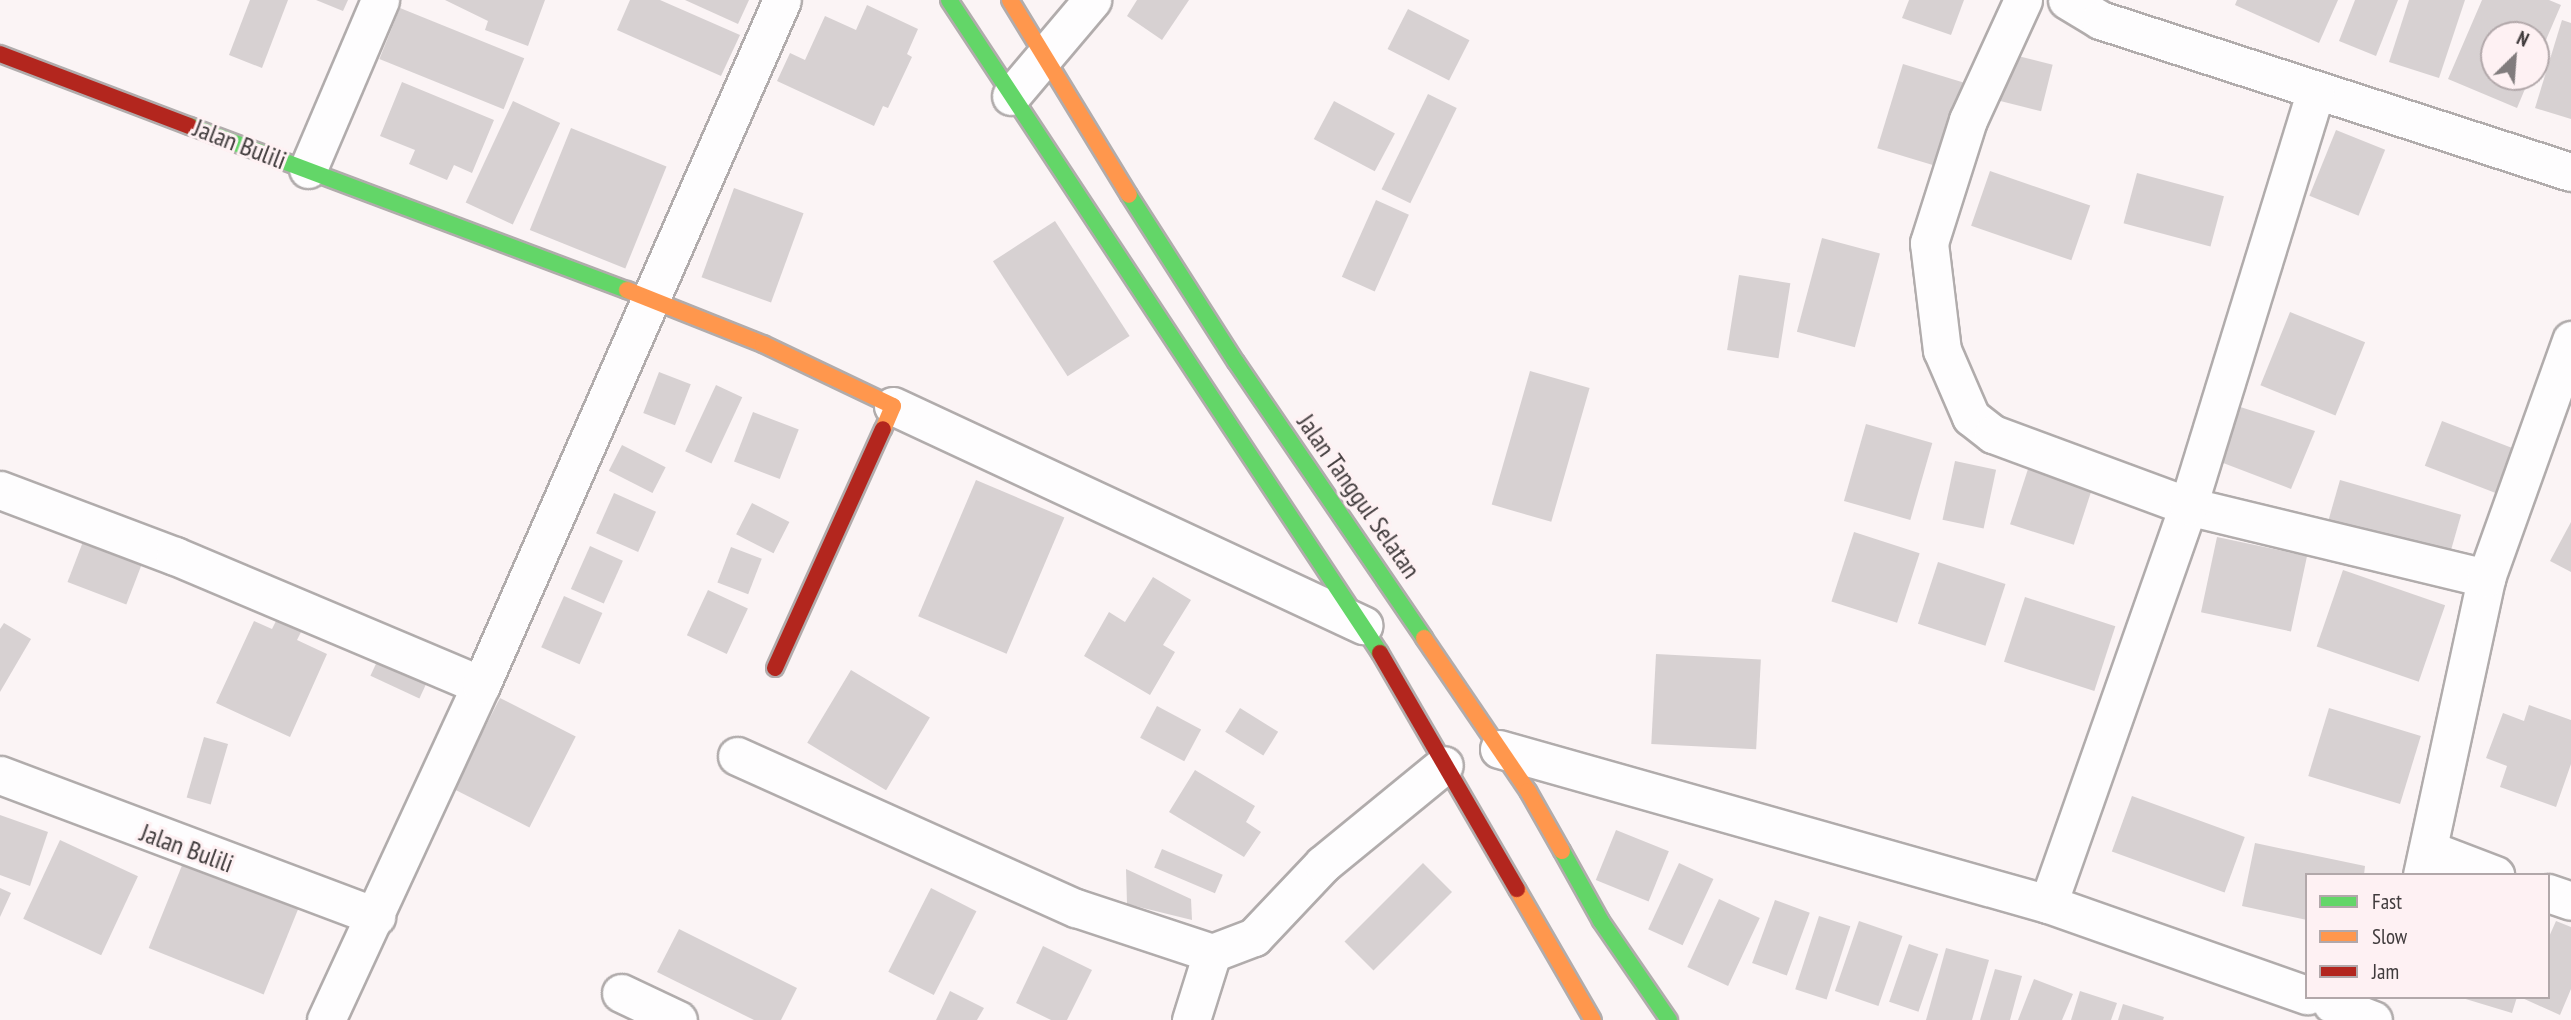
<!DOCTYPE html>
<style>
body{margin:0}
#map{position:relative;width:2571px;height:1020px;overflow:hidden;background:#fbf4f5;font-family:"PT Sans Narrow",sans-serif}
div>[style]{position:absolute}
.building>*{inset:0;background:#d7d1d2;transform-origin:0 0}
.roads{filter:drop-shadow(2px 0 #b1acac) drop-shadow(-2px 0 #b1acac) drop-shadow(0 2px #b1acac) drop-shadow(0 -2px #b1acac)}
.street>*{height:37px;margin:-18.5px;padding:0 18.5px;transform-origin:18.5px;border-radius:18.5px;background:#fefdfe}
.fast>*{height:16px;margin:-8px;padding:0 8px;transform-origin:8px;border-radius:8px;background:#63d668}
.slow>*{height:16px;margin:-8px;padding:0 8px;transform-origin:8px;border-radius:8px;background:#ff974d}
.jam>*{height:16px;margin:-8px;padding:0 8px;transform-origin:8px;border-radius:8px;background:#b3261e}
span{translate:-50% -50%;white-space:nowrap;text-align:center;line-height:1.15;-webkit-text-stroke:6px #fef1f3;paint-order:stroke}
.street-label{font-size:26px;color:#403b3c}
.legend{position:absolute;left:2305px;top:873px;width:245px;height:126px;box-sizing:border-box;background:#fef1f3;border:2px solid #b2a8aa;margin:0;padding:9px 12px;list-style:none;font-size:21px;color:#403b3c}
.legend li{display:flex;align-items:center;gap:14px;height:35px}
.legend b{width:35px;border:2px solid #b2a8aa}
.north{position:absolute;left:2480px;top:21px;width:70px;height:70px;box-sizing:border-box;background:#fef1f3;border:2px solid #b2a8aa;border-radius:50%;rotate:25deg;font-size:19px;font-weight:700;line-height:28px;text-align:center;color:#403b3c}
.north::after{content:'';display:block;margin:auto;width:24px;height:32px;background:#817c7d;clip-path:polygon(50% 0,100% 100%,50% 72%,0 100%)}
</style>
<div id="map">
<div class="building">
<i style="clip-path:polygon(250px 0,288px 0,262px 68px,229px 55px)"></i>
<i style="clip-path:polygon(316px 0,348px 0,343px 11px)"></i>
<i style="clip-path:polygon(445px 0,545px 0,528px 46px,485px 30px,488px 21px)"></i>
<i style="clip-path:polygon(630px 0,660px 0,740px 35px,721px 76px,617px 30px)"></i>
<i style="clip-path:polygon(685px 0,749px 0,738px 24px)"></i>
<i style="clip-path:polygon(1137px 0,1189px 0,1162px 40px,1127px 16px)"></i>
<i style="clip-path:polygon(1909px 0,1964px 0,1951px 35px,1902px 18px)"></i>
<i style="clip-path:polygon(2237px 0,2338px 0,2319px 43px,2235px 5px)"></i>
<i style="clip-path:polygon(2355px 0,2398px 0,2376px 56px,2339px 41px)"></i>
<i style="clip-path:polygon(2409px 0,2465px 0,2439px 78px,2389px 62px)"></i>
<i style="clip-path:polygon(2482px 0,2549px 0,2561px 5px,2536px 63px,2536px 35px,2494px 35px,2494px 77px,2530px 77px,2517px 108px,2448px 79px)"></i>
<i style="clip-path:polygon(867px 5px,918px 29px,907px 54px,912px 57px,888px 108px,883px 106px,874px 126px,777px 81px,790px 53px,805px 60px,825px 16px,856px 30px)"></i>
<i style="left:400px;top:8px;width:134px;height:55px;rotate:22deg"></i>
<i style="left:1408px;top:9px;width:69px;height:45px;rotate:27deg"></i>
<i style="clip-path:polygon(2562px 20px,2571px 23px,2571px 119px,2535px 108px)"></i>
<i style="left:2010px;top:54px;width:44px;height:48px;rotate:14deg"></i>
<i style="left:1903px;top:64px;width:64px;height:88px;rotate:17deg"></i>
<i style="clip-path:polygon(402px 82px,494px 120px,472px 173px,454px 165px,447px 180px,409px 164px,415px 150px,380px 136px)"></i>
<i style="left:1428px;top:94px;width:32px;height:106px;rotate:26deg"></i>
<i style="left:513px;top:101px;width:52px;height:112px;rotate:25deg"></i>
<i style="left:1334px;top:101px;width:69px;height:43px;rotate:28deg"></i>
<i style="left:571px;top:128px;width:103px;height:110px;rotate:22deg"></i>
<i style="left:2336px;top:130px;width:53px;height:71px;rotate:22deg"></i>
<i style="left:1990px;top:171px;width:106px;height:58px;rotate:19deg"></i>
<i style="left:2137px;top:173px;width:90px;height:52px;rotate:15deg"></i>
<i style="left:734px;top:188px;width:74px;height:95px;rotate:20deg"></i>
<i style="left:1376px;top:200px;width:36px;height:84px;rotate:24deg"></i>
<i style="left:1055px;top:221px;width:137px;height:74px;rotate:57deg"></i>
<i style="left:1822px;top:238px;width:60px;height:97px;rotate:15deg"></i>
<i style="left:1739px;top:275px;width:52px;height:76px;rotate:9deg"></i>
<i style="left:2290px;top:312px;width:81px;height:79px;rotate:22deg"></i>
<i style="left:1530px;top:371px;width:62px;height:139px;rotate:16deg"></i>
<i style="left:659px;top:372px;width:34px;height:44px;rotate:21deg"></i>
<i style="left:716px;top:385px;width:29px;height:73px;rotate:25deg"></i>
<i style="clip-path:polygon(2231px 404px,2315px 431px,2291px 489px,2218px 461px)"></i>
<i style="left:753px;top:412px;width:49px;height:53px;rotate:21deg"></i>
<i style="left:2442px;top:421px;width:78px;height:48px;rotate:21deg"></i>
<i style="left:1866px;top:424px;width:69px;height:80px;rotate:16deg"></i>
<i style="left:622px;top:445px;width:49px;height:29px;rotate:27deg"></i>
<i style="left:1955px;top:461px;width:42px;height:60px;rotate:12deg"></i>
<i style="left:2028px;top:469px;width:67px;height:58px;rotate:18deg"></i>
<i style="left:976px;top:480px;width:96px;height:148px;rotate:23deg"></i>
<i style="left:2340px;top:480px;width:126px;height:41px;rotate:16deg"></i>
<i style="left:614px;top:493px;width:46px;height:44px;rotate:24deg"></i>
<i style="left:752px;top:503px;width:42px;height:35px;rotate:27deg"></i>
<i style="clip-path:polygon(2571px 522px,2571px 572px,2550px 561px)"></i>
<i style="left:1854px;top:532px;width:69px;height:73px;rotate:18deg"></i>
<i style="left:2217px;top:537px;width:92px;height:77px;rotate:12deg"></i>
<i style="left:84px;top:539px;width:63px;height:46px;rotate:21deg"></i>
<i style="left:590px;top:546px;width:36px;height:47px;rotate:24deg"></i>
<i style="left:731px;top:547px;width:33px;height:38px;rotate:21deg"></i>
<i style="left:1938px;top:562px;width:71px;height:65px;rotate:18deg"></i>
<i style="left:2343px;top:570px;width:108px;height:81px;rotate:19deg"></i>
<i style="clip-path:polygon(1153px 577px,1191px 600px,1163px 645px,1175px 652px,1150px 695px,1084px 656px,1109px 612px,1125px 622px)"></i>
<i style="left:708px;top:590px;width:44px;height:50px;rotate:25deg"></i>
<i style="left:564px;top:596px;width:42px;height:56px;rotate:24deg"></i>
<i style="left:2025px;top:597px;width:95px;height:68px;rotate:18deg"></i>
<i style="clip-path:polygon(280px 613px,305px 624px,297px 640px,327px 654px,290px 737px,216px 703px,254px 621px,272px 629px)"></i>
<i style="clip-path:polygon(4px 623px,31px 639px,0 692px,0 629px)"></i>
<i style="left:381px;top:653px;width:54px;height:25px;rotate:25deg"></i>
<i style="left:1656px;top:654px;width:105px;height:90px;rotate:3deg"></i>
<i style="left:851px;top:670px;width:92px;height:85px;rotate:31deg"></i>
<i style="left:500px;top:698px;width:85px;height:102px;rotate:27deg"></i>
<i style="clip-path:polygon(2529px 705px,2571px 720px,2571px 764px,2556px 807px,2500px 787px,2507px 766px,2486px 758px,2503px 713px,2524px 721px)"></i>
<i style="left:1157px;top:706px;width:50px;height:36px;rotate:28deg"></i>
<i style="left:1240px;top:708px;width:45px;height:28px;rotate:32deg"></i>
<i style="left:2329px;top:708px;width:96px;height:71px;rotate:17deg"></i>
<i style="left:204px;top:737px;width:25px;height:63px;rotate:16deg"></i>
<i style="clip-path:polygon(1195px 770px,1255px 806px,1246px 822px,1261px 832px,1244px 857px,1169px 812px)"></i>
<i style="left:2132px;top:796px;width:120px;height:59px;rotate:20deg"></i>
<i style="clip-path:polygon(0 815px,48px 832px,30px 886px,0 875px)"></i>
<i style="left:1616px;top:830px;width:57px;height:54px;rotate:22deg"></i>
<i style="left:60px;top:840px;width:86px;height:87px;rotate:25deg"></i>
<i style="clip-path:polygon(2255px 843px,2365px 866px,2364px 875px,2307px 875px,2307px 920px,2242px 906px)"></i>
<i style="left:1162px;top:849px;width:66px;height:20px;rotate:23deg"></i>
<i style="left:185px;top:858px;width:124px;height:97px;rotate:22deg"></i>
<i style="left:1423px;top:863px;width:41px;height:111px;rotate:45deg"></i>
<i style="left:1679px;top:863px;width:38px;height:73px;rotate:25deg"></i>
<i style="clip-path:polygon(1126px 869px,1191px 899px,1192px 920px,1127px 904px)"></i>
<i style="clip-path:polygon(0 888px,11px 893px,0 917px)"></i>
<i style="left:931px;top:888px;width:51px;height:94px;rotate:27deg"></i>
<i style="left:1719px;top:899px;width:45px;height:75px;rotate:25deg"></i>
<i style="left:1775px;top:900px;width:37px;height:67px;rotate:20deg"></i>
<i style="left:1819px;top:916px;width:33px;height:77px;rotate:18deg"></i>
<i style="left:1859px;top:921px;width:46px;height:74px;rotate:19deg"></i>
<i style="clip-path:polygon(2556px 921px,2571px 927px,2571px 989px,2560px 1015px,2520px 997px,2548px 997px,2548px 939px)"></i>
<i style="clip-path:polygon(679px 929px,797px 988px,781px 1020px,754px 1020px,657px 972px)"></i>
<i style="left:1909px;top:944px;width:31px;height:61px;rotate:19deg"></i>
<i style="clip-path:polygon(1043px 946px,1092px 970px,1067px 1020px,1051px 1020px,1016px 1003px)"></i>
<i style="clip-path:polygon(1946px 948px,1989px 960px,1972px 1020px,1926px 1020px)"></i>
<i style="clip-path:polygon(1995px 969px,2022px 976px,2010px 1020px,1980px 1020px)"></i>
<i style="clip-path:polygon(2034px 979px,2073px 994px,2062px 1020px,2018px 1020px)"></i>
<i style="clip-path:polygon(950px 991px,984px 1008px,977px 1020px,936px 1020px)"></i>
<i style="clip-path:polygon(2080px 991px,2117px 1003px,2111px 1020px,2071px 1020px)"></i>
<i style="clip-path:polygon(2459px 997px,2517px 997px,2512px 1013px)"></i>
<i style="clip-path:polygon(2123px 1004px,2164px 1017px,2163px 1020px,2118px 1020px)"></i>
</div>
<div class="roads">
<div class="street">
<i style="left:2023px;top:0;width:132px;rotate:114.6deg"></i>
<i style="left:1968px;top:120px;width:129px;rotate:107.6deg"></i>
<i style="left:1929px;top:243px;width:108px;rotate:83.1deg"></i>
<i style="left:1942px;top:350px;width:73px;rotate:66.6deg"></i>
<i style="left:1971px;top:417px;width:28px;rotate:38deg"></i>
<i style="left:1993px;top:434px;width:208px;rotate:20.3deg"></i>
<i style="left:2188px;top:506px;width:307px;rotate:13.6deg"></i>
<i style="left:2067px;top:0;width:39px;rotate:31deg"></i>
<i style="left:2100px;top:20px;width:495px;rotate:17.9deg"></i>
<i style="left:1011px;top:96px;width:126px;rotate:-49.8deg"></i>
<i style="left:308px;top:169px;width:184px;rotate:-66.9deg"></i>
<i style="left:893px;top:406px;width:519px;rotate:24.98deg"></i>
<i style="left:0;top:490px;width:187px;rotate:20.7deg"></i>
<i style="left:175px;top:556px;width:332px;rotate:22.9deg"></i>
<i style="left:1499px;top:749px;width:570px;rotate:15.77deg"></i>
<i style="left:2048px;top:904px;width:275px;rotate:19.4deg"></i>
<i style="left:737px;top:756px;width:372px;rotate:24.2deg"></i>
<i style="left:1076px;top:908px;width:143px;rotate:18.3deg"></i>
<i style="left:0;top:775px;width:402px;rotate:20.6deg"></i>
<i style="left:2430px;top:850px;width:70px;rotate:21deg"></i>
<i style="left:2422px;top:875px;width:304px;rotate:-77.8deg"></i>
<i style="left:2486px;top:578px;width:253px;rotate:-70.3deg"></i>
<i style="left:2548px;top:893px;width:24px;rotate:19deg"></i>
<i style="left:2048px;top:904px;width:422px;rotate:-70.6deg"></i>
<i style="left:2188px;top:506px;width:433px;rotate:-72.9deg"></i>
<i style="left:621px;top:993px;width:63px;rotate:25.3deg"></i>
<i style="left:2332px;top:1004px;width:44px;rotate:21.3deg"></i>
<i style="left:326px;top:1020px;width:369px;rotate:-65.2deg"></i>
<i style="left:481px;top:685px;width:748px;rotate:-66.28deg"></i>
<i style="left:1191px;top:1020px;width:70px;rotate:-72.6deg"></i>
<i style="left:1212px;top:953px;width:45px;rotate:-20.9deg"></i>
<i style="left:1254px;top:937px;width:100px;rotate:-46.6deg"></i>
<i style="left:1323px;top:864px;width:156px;rotate:-39.3deg"></i>
</div>
<div class="fast">
<i style="left:949px;top:0;width:782px;rotate:56.57deg"></i>
<i style="left:190px;top:126px;width:467px;rotate:20.6deg"></i>
<i style="left:1129px;top:195px;width:198px;rotate:57.4deg"></i>
<i style="left:1236px;top:362px;width:334px;rotate:55.7deg"></i>
<i style="left:1562px;top:851px;width:80px;rotate:60.9deg"></i>
<i style="left:1601px;top:921px;width:120px;rotate:55.5deg"></i>
</div>
<div class="slow">
<i style="left:1010px;top:0;width:228px;rotate:58.6deg"></i>
<i style="left:627px;top:290px;width:146px;rotate:21.7deg"></i>
<i style="left:763px;top:344px;width:144px;rotate:25.5deg"></i>
<i style="left:893px;top:406px;width:25px;rotate:113deg"></i>
<i style="left:1424px;top:638px;width:185px;rotate:55.8deg"></i>
<i style="left:1528px;top:791px;width:69px;rotate:60.5deg"></i>
<i style="left:1517px;top:889px;width:151px;rotate:59.9deg"></i>
</div>
<div class="jam">
<i style="left:0;top:54px;width:203px;rotate:20.8deg"></i>
<i style="left:1380px;top:653px;width:273px;rotate:59.9deg"></i>
<i style="left:775px;top:668px;width:262px;rotate:-65.7deg"></i>
</div>
</div>
<div class="street-label">
<span style="left:240px;top:144px;rotate:21deg">Jalan Bulili</span>
<span style="left:1359px;top:496px;rotate:55deg">Jalan Tanggul Selatan</span>
<span style="left:187px;top:848px;rotate:20deg">Jalan Bulili</span>
</div>
<ul class="legend">
<li><b style="height:9px;background:#63d668"></b>Fast</li>
<li><b style="height:9px;background:#ff974d"></b>Slow</li>
<li><b style="height:9px;background:#b3261e"></b>Jam</li>
</ul>
<div class="north">N</div>
</div>
